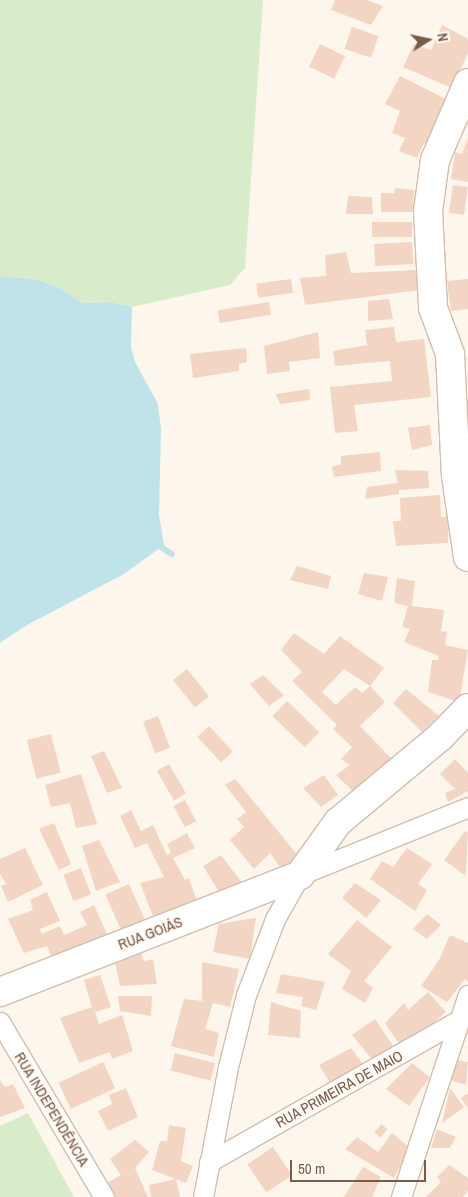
<!DOCTYPE html>
<meta charset="utf-8">
<style>
body{margin:0}
#map{position:relative;width:468px;height:1197px;overflow:hidden;background:#fdf6ec;font-family:"Archivo Narrow",sans-serif}
div>[style]{position:absolute}
.green>*{inset:0;background:#d8ecc9}
.water>*{inset:0;background:#bfe3e8}
.stream>*{height:5.5px;margin:-2.75px;padding:0 2.75px;transform-origin:2.75px;border-radius:2.75px;background:#bfe3e8}
.building>*{inset:0;background:#f3d5c3;transform-origin:0 0}
.roads{filter:drop-shadow(1px 0 #d1beb0) drop-shadow(-1px 0 #d1beb0) drop-shadow(0 1px #d1beb0) drop-shadow(0 -1px #d1beb0)}
.street>*{height:19px;margin:-9.5px;padding:0 9.5px;transform-origin:9.5px;border-radius:9.5px;background:#fff}
.secondary>*{height:28px;margin:-14px;padding:0 14px;transform-origin:14px;border-radius:14px;background:#fff}
span{translate:-50% -50%;white-space:nowrap;text-align:center;line-height:1.15;-webkit-text-stroke:4px #fffaf3;paint-order:stroke}
.street-label{font-size:15px;color:#7a5c4d}
.north{position:absolute;left:403px;top:15px;width:50px;height:50px;-webkit-text-stroke:4px #fffaf3;paint-order:stroke;rotate:80deg;font-size:14px;font-weight:700;line-height:20px;text-align:center;color:#7a5c4d}
.north::after{content:'';display:block;margin:auto;width:18px;height:22px;background:#7a5c4d;clip-path:polygon(50% 0,100% 100%,50% 72%,0 100%)}
.scale{position:absolute;left:290px;top:1160px;width:136px;height:22px;box-sizing:border-box;border:2px solid #7a5c4d;border-top:0;padding-left:6px;font-size:15px;line-height:18px;white-space:nowrap;color:#7a5c4d;-webkit-text-stroke:4px #fffaf3;paint-order:stroke}
</style>
<div id="map">
<div class="green">
<i style="clip-path:polygon(0 0,263px 0,245px 268px,230px 285px,132px 307px,112px 302px,83px 303px,56px 286px,36px 279px,0 276px)"></i>
<i style="clip-path:polygon(28px 1113px,74px 1197px,0 1197px,0 1126px)"></i>
</div>
<div class="water">
<i style="clip-path:polygon(0 276px,35px 279px,56px 286px,83px 303px,112px 302px,132px 307px,131px 347px,135px 362px,158px 404px,161px 429px,159px 515px,164px 545px,124px 574px,27px 625px,0 643px)"></i>
</div>
<div class="stream">
<i style="left:157px;top:544px;width:18px;rotate:34deg"></i>
</div>
<div class="building">
<i style="clip-path:polygon(335px 0,367px 0,383px 6px,371px 25px,331px 10px)"></i>
<i style="clip-path:polygon(442px 25px,468px 39px,468px 53px,452px 88px,403px 67px,414px 44px,431px 50px)"></i>
<i style="left:352px;top:27px;width:28px;height:23px;rotate:19deg"></i>
<i style="left:320px;top:44px;width:28px;height:25px;rotate:26deg"></i>
<i style="clip-path:polygon(400px 76px,450px 101px,430px 145px,424px 143px,417px 158px,399px 151px,405px 138px,392px 133px,400px 111px,385px 104px)"></i>
<i style="clip-path:polygon(468px 138px,468px 182px,451px 179px,455px 152px,462px 154px)"></i>
<i style="left:453px;top:185px;width:15px;height:28px;rotate:8deg"></i>
<i style="clip-path:polygon(395px 188px,414px 190px,413px 212px,381px 212px,381px 193px,394px 193px)"></i>
<i style="clip-path:polygon(348px 196px,372px 197px,373px 214px,346px 214px)"></i>
<i style="left:372px;top:222px;width:40px;height:15px"></i>
<i style="left:412px;top:242px;width:22px;height:38px;rotate:87deg"></i>
<i style="clip-path:polygon(346px 252px,351px 273px,417px 270px,420px 290px,305px 305px,300px 278px,326px 276px,325px 255px)"></i>
<i style="left:291px;top:279px;width:14px;height:35px;rotate:82deg"></i>
<i style="clip-path:polygon(468px 279px,468px 309px,451px 311px,447px 281px)"></i>
<i style="clip-path:polygon(389px 299px,393px 319px,368px 321px,368px 301px)"></i>
<i style="left:269px;top:302px;width:13px;height:52px;rotate:81deg"></i>
<i style="clip-path:polygon(394px 327px,396px 342px,424px 339px,431px 397px,354px 405px,358px 431px,335px 433px,330px 387px,392px 381px,390px 361px,335px 366px,333px 351px,367px 345px,365px 330px)"></i>
<i style="clip-path:polygon(318px 332px,320px 358px,289px 362px,290px 371px,267px 374px,264px 346px)"></i>
<i style="clip-path:polygon(246px 348px,247px 362px,239px 364px,239px 371px,193px 378px,190px 354px)"></i>
<i style="clip-path:polygon(309px 389px,310px 400px,280px 404px,276px 394px)"></i>
<i style="clip-path:polygon(430px 425px,432px 445px,412px 450px,408px 428px)"></i>
<i style="clip-path:polygon(380px 452px,381px 471px,334px 477px,332px 467px,341px 464px,341px 456px)"></i>
<i style="clip-path:polygon(395px 470px,428px 471px,429px 488px,399px 490px,399px 494px,365px 499px,367px 487px,398px 483px)"></i>
<i style="clip-path:polygon(440px 495px,441px 517px,448px 516px,448px 543px,396px 546px,393px 521px,401px 521px,400px 498px)"></i>
<i style="clip-path:polygon(297px 566px,331px 576px,328px 589px,290px 580px)"></i>
<i style="clip-path:polygon(364px 573px,388px 577px,382px 601px,358px 594px)"></i>
<i style="clip-path:polygon(397px 578px,415px 581px,412px 606px,444px 610px,441px 632px,447px 631px,445px 645px,468px 650px,459px 702px,428px 692px,432px 660px,438px 660px,439px 656px,404px 642px,410px 629px,402px 627px,408px 606px,394px 603px)"></i>
<i style="clip-path:polygon(294px 633px,324px 654px,340px 636px,384px 668px,370px 686px,344px 669px,322px 692px,336px 705px,355px 687px,362px 693px,370px 686px,385px 702px,360px 726px,394px 761px,356px 794px,336px 775px,350px 765px,341px 759px,352px 747px,333px 729px,337px 725px,292px 681px,302px 672px,281px 650px)"></i>
<i style="left:187px;top:669px;width:35px;height:18px;rotate:51deg"></i>
<i style="clip-path:polygon(263px 675px,284px 695px,269px 706px,250px 684px)"></i>
<i style="clip-path:polygon(406px 689px,439px 716px,422px 732px,393px 703px)"></i>
<i style="left:287px;top:701px;width:45px;height:21px;rotate:44deg"></i>
<i style="left:158px;top:716px;width:34px;height:16px;rotate:69deg"></i>
<i style="left:209px;top:726px;width:35px;height:16px;rotate:47deg"></i>
<i style="left:51px;top:734px;width:40px;height:25px;rotate:76deg"></i>
<i style="clip-path:polygon(104px 751px,122px 788px,107px 793px,91px 756px)"></i>
<i style="clip-path:polygon(455px 759px,468px 773px,468px 791px,448px 802px,445px 793px,455px 789px,440px 774px)"></i>
<i style="left:169px;top:764px;width:34px;height:14px;rotate:60deg"></i>
<i style="clip-path:polygon(81px 774px,97px 824px,76px 828px,70px 803px,51px 807px,45px 785px)"></i>
<i style="clip-path:polygon(324px 775px,338px 795px,321px 807px,303px 788px)"></i>
<i style="clip-path:polygon(235px 779px,300px 858px,283px 871px,270px 853px,254px 869px,230px 840px,244px 827px,237px 819px,246px 812px,225px 785px)"></i>
<i style="left:185px;top:800px;width:24px;height:13px;rotate:62deg"></i>
<i style="clip-path:polygon(131px 810px,141px 831px,153px 825px,167px 855px,171px 853px,167px 844px,187px 833px,195px 848px,173px 858px,185px 880px,189px 878px,197px 902px,154px 919px,140px 883px,164px 877px,147px 843px,135px 848px,120px 816px)"></i>
<i style="clip-path:polygon(54px 823px,71px 864px,59px 870px,39px 829px)"></i>
<i style="clip-path:polygon(465px 831px,468px 832px,466px 876px,444px 860px)"></i>
<i style="clip-path:polygon(99px 840px,120px 882px,96px 891px,82px 846px)"></i>
<i style="clip-path:polygon(25px 848px,43px 885px,8px 902px,1px 886px,6px 884px,0 873px,0 859px)"></i>
<i style="clip-path:polygon(407px 848px,432px 864px,418px 884px,427px 890px,415px 911px,370px 879px,382px 861px,393px 867px)"></i>
<i style="clip-path:polygon(221px 855px,243px 884px,221px 895px,203px 866px)"></i>
<i style="left:81px;top:868px;width:28px;height:19px;rotate:69deg"></i>
<i style="clip-path:polygon(355px 883px,381px 900px,366px 918px,342px 898px)"></i>
<i style="left:129px;top:884px;width:42px;height:26px;rotate:66deg"></i>
<i style="clip-path:polygon(47px 892px,60px 921px,40px 929px,42px 934px,60px 926px,64px 935px,87px 925px,80px 912px,94px 905px,110px 941px,54px 964px,47px 946px,24px 953px,8px 919px,33px 910px,30px 900px)"></i>
<i style="clip-path:polygon(427px 914px,441px 925px,427px 939px,413px 929px)"></i>
<i style="clip-path:polygon(256px 918px,250px 959px,213px 952px,219px 924px)"></i>
<i style="clip-path:polygon(357px 920px,392px 947px,364px 981px,373px 988px,365px 1003px,342px 989px,351px 971px,328px 954px)"></i>
<i style="clip-path:polygon(450px 935px,468px 943px,468px 982px,465px 979px,447px 1002px,421px 986px,439px 960px)"></i>
<i style="clip-path:polygon(141px 953px,144px 961px,153px 959px,157px 984px,120px 986px,115px 963px)"></i>
<i style="clip-path:polygon(202px 962px,239px 969px,230px 1007px,213px 1003px,205px 1029px,219px 1033px,214px 1057px,171px 1046px,184px 999px,202px 1001px)"></i>
<i style="clip-path:polygon(281px 974px,325px 982px,316px 1010px,301px 1006px,303px 997px,276px 993px)"></i>
<i style="clip-path:polygon(100px 975px,111px 1007px,95px 1012px,99px 1024px,122px 1015px,133px 1051px,112px 1059px,110px 1052px,79px 1063px,60px 1018px,92px 1007px,84px 980px)"></i>
<i style="clip-path:polygon(428px 992px,446px 1012px,403px 1050px,385px 1023px,404px 1003px,408px 1010px)"></i>
<i style="clip-path:polygon(118px 996px,152px 996px,151px 1016px,120px 1011px)"></i>
<i style="clip-path:polygon(271px 1002px,301px 1011px,300px 1038px,268px 1035px)"></i>
<i style="clip-path:polygon(375px 1019px,395px 1049px,376px 1064px,352px 1035px)"></i>
<i style="clip-path:polygon(351px 1048px,367px 1069px,334px 1089px,319px 1065px)"></i>
<i style="left:175px;top:1053px;width:41px;height:18px;rotate:14deg"></i>
<i style="clip-path:polygon(457px 1060px,468px 1062px,466px 1085px,450px 1080px)"></i>
<i style="left:103px;top:1062px;width:29px;height:49px;rotate:65deg"></i>
<i style="clip-path:polygon(412px 1063px,430px 1077px,409px 1106px,386px 1089px)"></i>
<i style="clip-path:polygon(0 1080px,5px 1087px,13px 1084px,25px 1108px,0 1117px)"></i>
<i style="clip-path:polygon(126px 1088px,138px 1117px,108px 1131px,98px 1111px,112px 1104px,109px 1095px)"></i>
<i style="clip-path:polygon(450px 1088px,464px 1107px,442px 1123px)"></i>
<i style="clip-path:polygon(468px 1093px,468px 1108px,461px 1098px)"></i>
<i style="left:382px;top:1124px;width:8px;height:11px;rotate:45deg"></i>
<i style="clip-path:polygon(169px 1125px,186px 1128px,181px 1161px,193px 1166px,186px 1183px,152px 1170px,160px 1141px,167px 1141px)"></i>
<i style="clip-path:polygon(437px 1129px,456px 1137px,450px 1148px,431px 1148px)"></i>
<i style="clip-path:polygon(392px 1133px,410px 1148px,394px 1178px,345px 1149px,357px 1137px,378px 1152px)"></i>
<i style="clip-path:polygon(135px 1140px,149px 1152px,135px 1168px,148px 1197px,111px 1197px,104px 1185px,121px 1175px,110px 1159px)"></i>
<i style="left:273px;top:1147px;width:34px;height:31px;rotate:56deg"></i>
<i style="clip-path:polygon(449px 1165px,468px 1178px,468px 1191px,463px 1197px,426px 1197px,441px 1182px,437px 1177px)"></i>
<i style="clip-path:polygon(363px 1167px,381px 1177px,372px 1197px,344px 1197px)"></i>
<i style="clip-path:polygon(176px 1179px,180px 1197px,151px 1197px,149px 1185px)"></i>
</div>
<div class="roads">
<div class="street">
<i style="left:0;top:1022px;width:204px;rotate:59.3deg"></i>
<i style="left:209px;top:1162px;width:298px;rotate:-29.6deg"></i>
<i style="left:203px;top:1197px;width:132px;rotate:-79.1deg"></i>
<i style="left:228px;top:1067px;width:74px;rotate:-76deg"></i>
<i style="left:246px;top:995px;width:81px;rotate:-69.1deg"></i>
<i style="left:275px;top:919px;width:51px;rotate:-60.4deg"></i>
<i style="left:300px;top:875px;width:181px;rotate:-22deg"></i>
<i style="left:401px;top:1197px;width:213px;rotate:-71.7deg"></i>
</div>
<div class="secondary">
<i style="left:468px;top:83px;width:84px;rotate:113.2deg"></i>
<i style="left:435px;top:160px;width:51px;rotate:97.8deg"></i>
<i style="left:428px;top:211px;width:97px;rotate:87deg"></i>
<i style="left:433px;top:308px;width:49px;rotate:69.7deg"></i>
<i style="left:450px;top:354px;width:122px;rotate:87.2deg"></i>
<i style="left:456px;top:476px;width:82px;rotate:81.6deg"></i>
<i style="left:0;top:992px;width:322px;rotate:-21.3deg"></i>
<i style="left:300px;top:875px;width:65px;rotate:-54.4deg"></i>
<i style="left:338px;top:822px;width:133px;rotate:-39.8deg"></i>
<i style="left:440px;top:737px;width:40px;rotate:-46deg"></i>
</div>
</div>
<div class="street-label">
<span style="left:150px;top:933px;rotate:-21deg">RUA GOIÁS</span>
<span style="left:339px;top:1089px;rotate:-29deg">RUA PRIMEIRA DE MAIO</span>
<span style="left:52px;top:1109px;rotate:59deg">RUA INDEPENDÊNCIA</span>
</div>
<div class="north">N</div>
<div class="scale">50 m</div>
</div>
